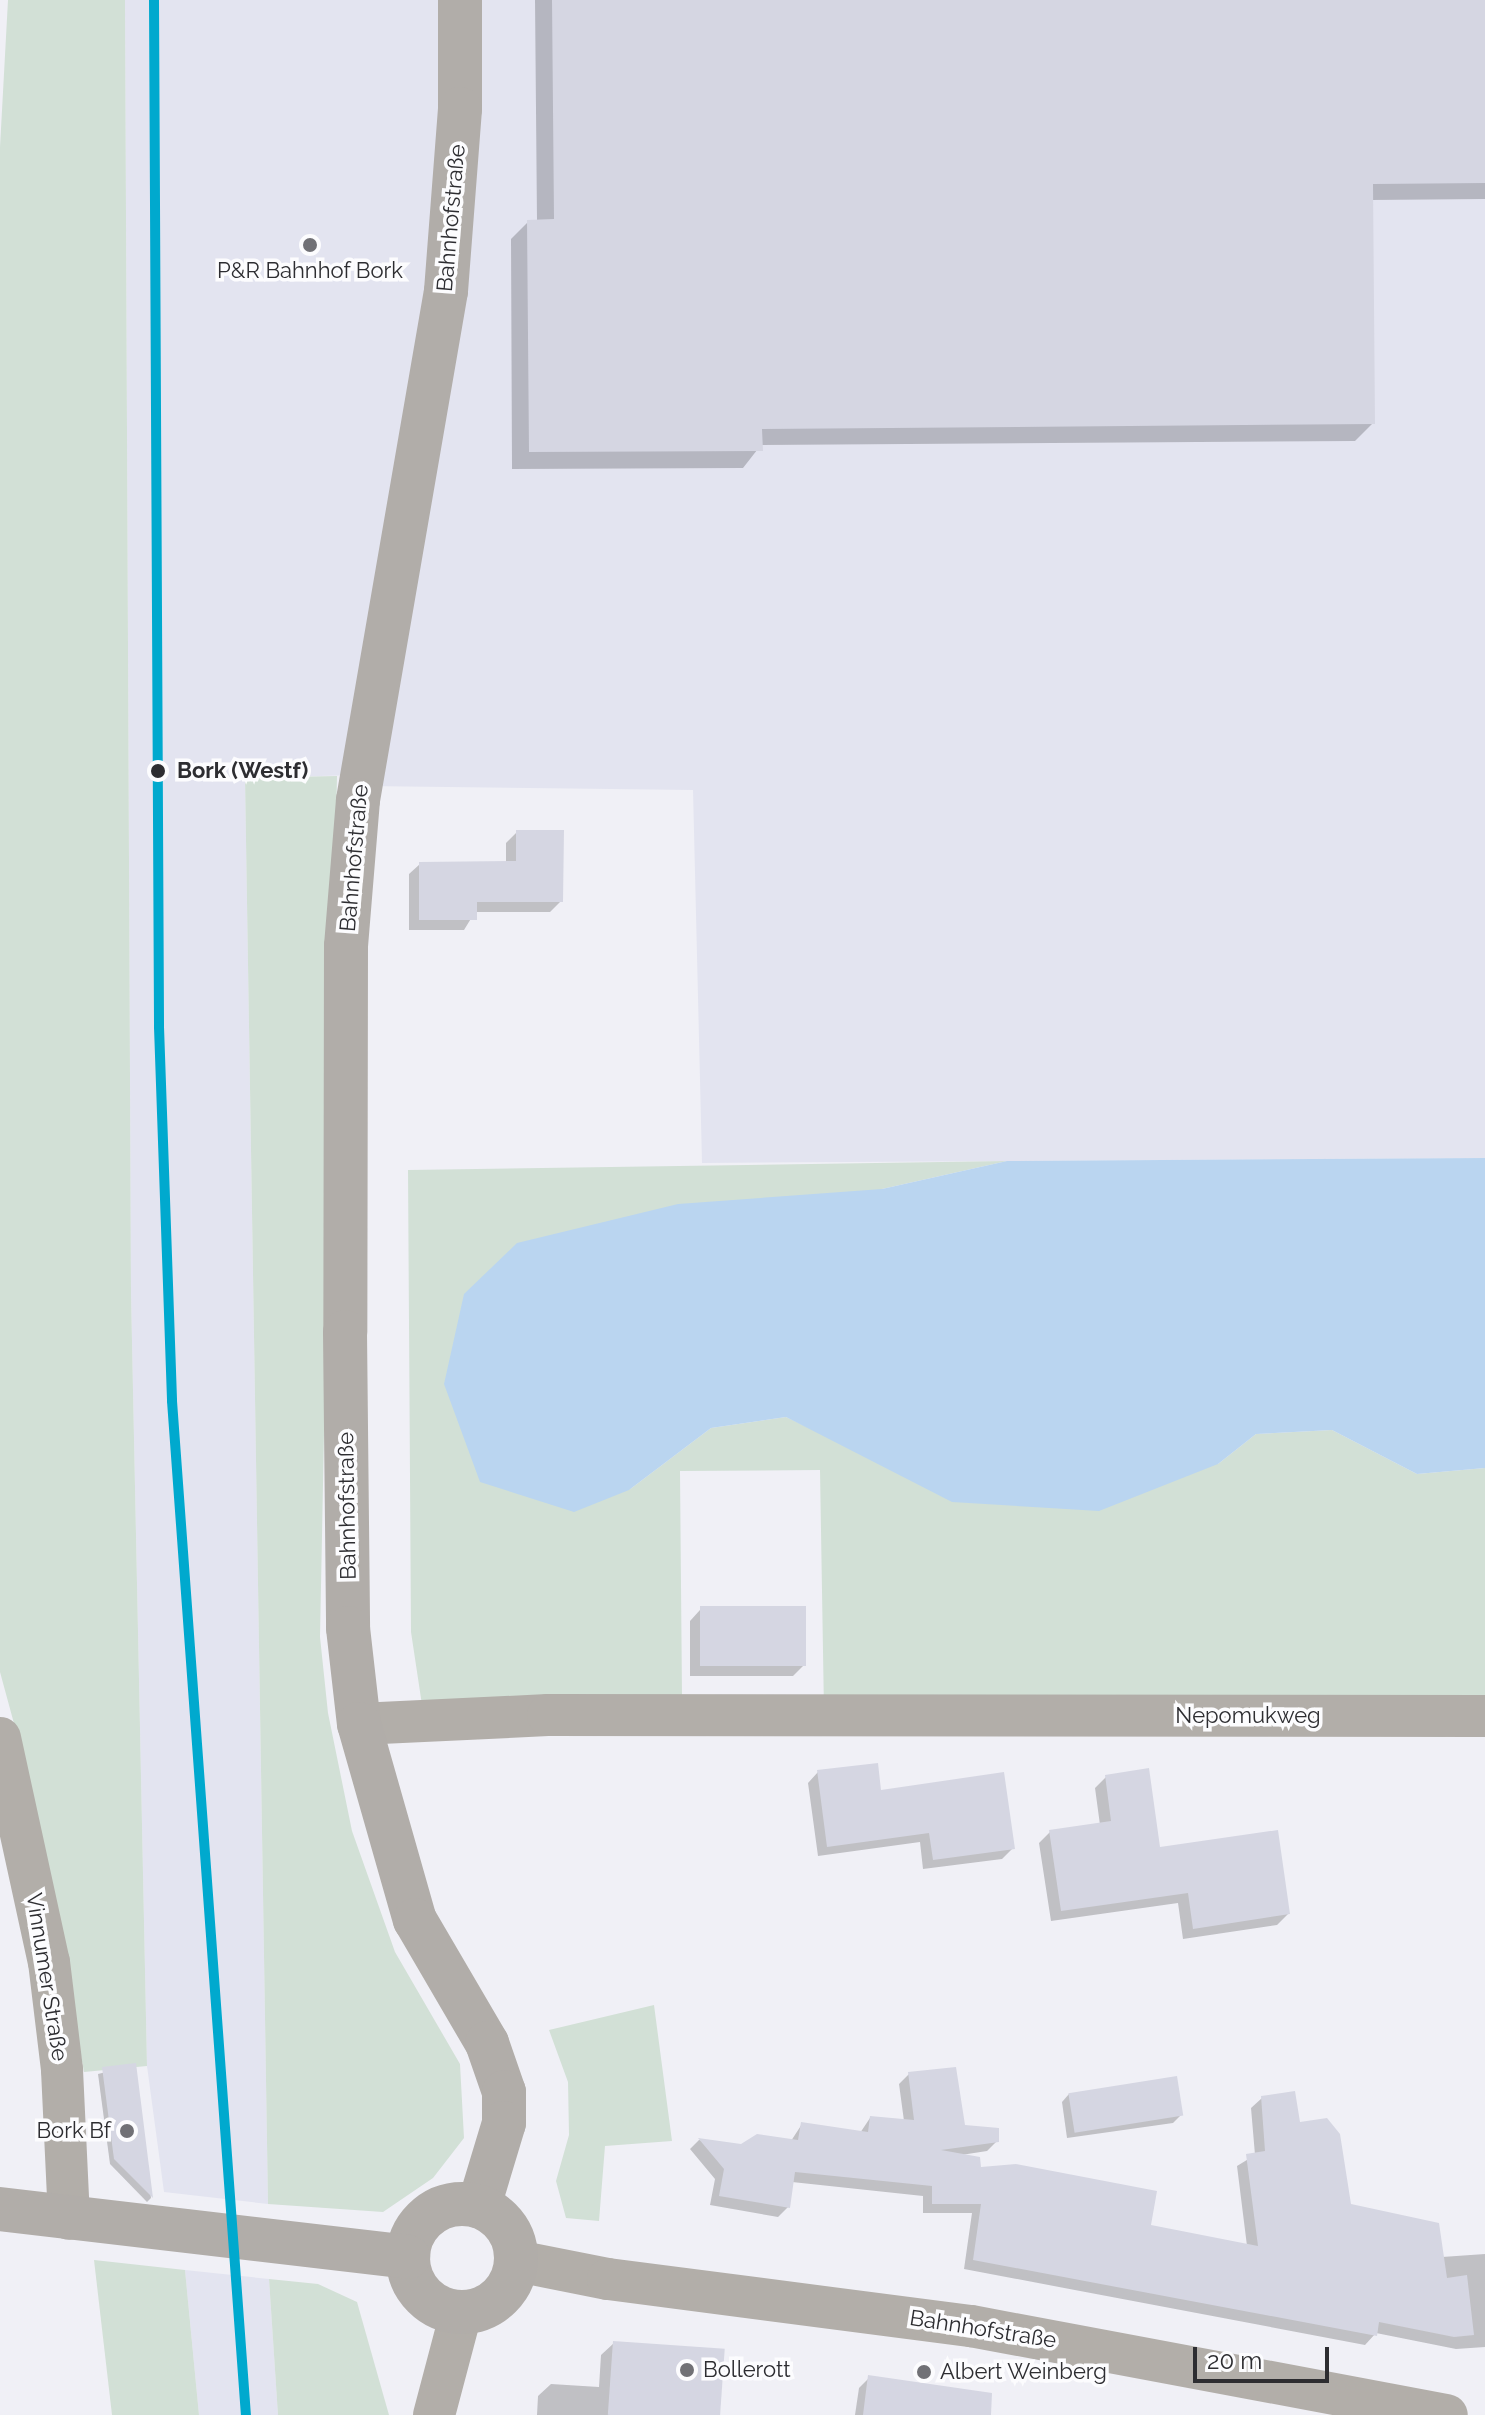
<!DOCTYPE html>
<meta charset="utf-8">
<style>
body{margin:0}
#map{position:relative;width:1485px;height:2415px;overflow:hidden;background:#f0f0f6;font-family:Raleway,sans-serif}
div>[style]{position:absolute}
.built>*{inset:0;background:#e3e4f0}
.green>*{inset:0;background:#d2e0d6}
.water>*{inset:0;background:#bad5f0}
.shadow>*{inset:0;background:#0003}
.building>*{inset:0;background:#d5d6e2;transform-origin:0 0}
.street>*{height:42px;margin:-21px;padding:0 21px;transform-origin:21px;border-radius:21px;background:#b2aea9}
.secondary>*{height:44px;margin:-22px;padding:0 22px;transform-origin:22px;border-radius:22px;background:#b1ada9}
.secondary>.ring{margin:-22px;padding:0;box-sizing:content-box;background:none;border:44px solid #b1ada9;border-radius:50%}
.rail-1>*{height:10px;margin:-5px;padding:0 5px;transform-origin:5px;border-radius:5px;background:#00a9ce}
.dots>*{width:22px;height:22px;translate:-50% -50%;box-sizing:border-box;border:4px solid #fcfcfe;border-radius:50%}
span{translate:-50% -50%;white-space:nowrap;text-align:center;line-height:1.15;-webkit-text-stroke:7px #fcfcfe;paint-order:stroke}
.street-label{font-size:22px;color:#2d2d31}
.poi-label{font-size:22px;color:#2d2d31}
.right{translate:-100% -50%;text-align:right}
.left{translate:0 -50%;text-align:left}
.stop-label{font-size:22px;color:#2d2d31;font-weight:700}
.scale{position:absolute;left:1193px;top:2347px;width:136px;height:36px;box-sizing:border-box;border:4px solid #2d2d31;border-top:0;padding-left:10px;font-size:24px;line-height:28px;white-space:nowrap;color:#2d2d31;-webkit-text-stroke:6px #fcfcfe;paint-order:stroke}
</style>
<div id="map">
<div class="built">
<i style="clip-path:polygon(125px 0,1485px 0,1485px 1158px,702px 1163px,693px 790px,364px 786px,356px 775px,245px 778px,268px 2204px,164px 2192px,147px 2066px,131px 1293px)"></i>
<i style="clip-path:polygon(185px 2270px,269px 2279px,278px 2415px,199px 2415px)"></i>
</div>
<div class="green">
<i style="clip-path:polygon(8px 0,125px 0,131px 1293px,147px 2066px,84px 2072px,31px 1786px,0 1672px,0 147px)"></i>
<i style="clip-path:polygon(337px 776px,320px 1637px,328px 1713px,352px 1831px,395px 1952px,460px 2064px,464px 2138px,433px 2178px,383px 2212px,268px 2204px,245px 778px)"></i>
<i style="clip-path:polygon(1007px 1161px,882px 1189px,629px 1490px,711px 1428px,786px 1417px,865px 1455px,1218px 1464px,1256px 1434px,1332px 1430px,1417px 1474px,1485px 1468px,1485px 1725px,1443px 1737px,824px 1712px,820px 1470px,680px 1471px,682px 1695px,422px 1705px,411px 1632px,408px 1170px)"></i>
<i style="clip-path:polygon(654px 2005px,672px 2141px,605px 2146px,599px 2221px,566px 2218px,556px 2181px,569px 2135px,568px 2082px,549px 2030px)"></i>
<i style="clip-path:polygon(94px 2260px,185px 2270px,199px 2415px,112px 2415px)"></i>
<i style="clip-path:polygon(269px 2279px,318px 2284px,357px 2302px,389px 2415px,278px 2415px)"></i>
</div>
<div class="water">
<i style="clip-path:polygon(1485px 1158px,1485px 1468px,1417px 1474px,1332px 1430px,1256px 1434px,1218px 1464px,1099px 1511px,952px 1502px,786px 1417px,711px 1428px,629px 1490px,574px 1512px,480px 1482px,444px 1384px,464px 1294px,517px 1243px,678px 1204px,882px 1189px,1007px 1161px)"></i>
</div>
<div class="shadow">
<i style="clip-path:polygon(535px 0,1485px 0,1485px 199px,1371px 200px,1373px 423px,1355px 441px,761px 445px,743px 468px,512px 469px,511px 239px,528px 222px,537px 222px)"></i>
<i style="clip-path:polygon(517px 832px,561px 901px,550px 912px,475px 912px,464px 930px,409px 930px,409px 874px,420px 864px,506px 863px,506px 843px)"></i>
<i style="clip-path:polygon(700px 1610px,804px 1665px,793px 1676px,690px 1676px,690px 1621px)"></i>
<i style="clip-path:polygon(818px 1772px,880px 1792px,1013px 1848px,1002px 1859px,923px 1869px,920px 1842px,818px 1856px,808px 1783px)"></i>
<i style="clip-path:polygon(1106px 1777px,1159px 1849px,1288px 1914px,1277px 1925px,1183px 1939px,1178px 1903px,1051px 1921px,1039px 1843px,1050px 1832px,1100px 1825px,1095px 1788px)"></i>
<i style="clip-path:polygon(134px 2065px,151px 2198px,147px 2202px,110px 2164px,98px 2074px)"></i>
<i style="clip-path:polygon(909px 2074px,963px 2126px,997px 2141px,987px 2151px,961px 2155px,979px 2169px,1149px 2227px,1247px 2246px,1237px 2166px,1255px 2155px,1251px 2108px,1262px 2098px,1298px 2124px,1349px 2206px,1442px 2257px,1485px 2254px,1485px 2347px,1456px 2349px,1376px 2333px,1365px 2345px,964px 2269px,972px 2213px,923px 2213px,923px 2196px,792px 2182px,788px 2207px,778px 2217px,710px 2205px,715px 2179px,690px 2149px,699px 2140px,742px 2147px,791px 2141px,802px 2124px,860px 2133px,870px 2118px,904px 2121px,899px 2084px)"></i>
<i style="clip-path:polygon(1069px 2094px,1181px 2115px,1173px 2123px,1067px 2138px,1062px 2102px)"></i>
<i style="clip-path:polygon(614px 2343px,718px 2415px,537px 2415px,538px 2396px,551px 2384px,599px 2387px,601px 2355px)"></i>
<i style="clip-path:polygon(869px 2378px,958px 2415px,855px 2415px,859px 2388px)"></i>
</div>
<div class="building">
<i style="clip-path:polygon(552px 0,1485px 0,1485px 183px,1373px 184px,1375px 424px,762px 429px,763px 451px,529px 452px,527px 220px,554px 219px)"></i>
<i style="clip-path:polygon(516px 830px,564px 830px,563px 902px,477px 902px,477px 920px,419px 920px,419px 862px,516px 861px)"></i>
<i style="left:806px;top:1606px;width:60px;height:106px;rotate:90deg"></i>
<i style="clip-path:polygon(878px 1763px,881px 1790px,1004px 1772px,1015px 1849px,933px 1860px,929px 1833px,827px 1847px,817px 1770px)"></i>
<i style="clip-path:polygon(1149px 1768px,1160px 1847px,1278px 1830px,1290px 1914px,1193px 1929px,1188px 1893px,1061px 1911px,1049px 1830px,1111px 1821px,1105px 1775px)"></i>
<i style="clip-path:polygon(136px 2063px,153px 2198px,114px 2159px,102px 2067px)"></i>
<i style="clip-path:polygon(956px 2067px,965px 2125px,999px 2128px,999px 2142px,941px 2150px,980px 2157px,981px 2167px,1016px 2164px,1157px 2191px,1151px 2225px,1258px 2246px,1246px 2154px,1265px 2151px,1261px 2096px,1295px 2091px,1300px 2122px,1327px 2118px,1340px 2134px,1351px 2204px,1439px 2223px,1447px 2278px,1467px 2275px,1474px 2335px,1454px 2337px,1379px 2322px,1377px 2336px,973px 2260px,981px 2204px,932px 2204px,932px 2186px,795px 2172px,790px 2208px,719px 2196px,724px 2169px,698px 2138px,741px 2144px,757px 2134px,798px 2140px,801px 2122px,868px 2132px,870px 2116px,914px 2120px,908px 2072px)"></i>
<i style="left:1177px;top:2076px;width:40px;height:110px;rotate:81deg"></i>
<i style="left:613px;top:2341px;width:112px;height:74px;rotate:4deg"></i>
<i style="clip-path:polygon(868px 2375px,992px 2393px,991px 2415px,863px 2415px)"></i>
</div>
<div class="street">
<i style="left:359px;top:1724px;width:189px;rotate:-2.7deg"></i>
<i style="left:548px;top:1715px;width:937px;rotate:0.06deg"></i>
<i style="left:0;top:1738px;width:229px;rotate:77.7deg"></i>
<i style="left:49px;top:1962px;width:109px;rotate:83.1deg"></i>
<i style="left:62px;top:2070px;width:149px;rotate:87.3deg"></i>
<i style="left:517px;top:2261px;width:93px;rotate:11.2deg"></i>
<i style="left:608px;top:2279px;width:366px;rotate:7.4deg"></i>
<i style="left:971px;top:2326px;width:484px;rotate:10.6deg"></i>
<i style="left:434px;top:2415px;width:106px;rotate:-75.2deg"></i>
</div>
<div class="secondary">
<i style="left:460px;top:0;width:109px;rotate:90deg"></i>
<i style="left:460px;top:109px;width:183px;rotate:94.4deg"></i>
<i style="left:446px;top:291px;width:517px;rotate:99.81deg"></i>
<i style="left:358px;top:800px;width:146px;rotate:94.7deg"></i>
<i style="left:346px;top:946px;width:386px;rotate:90.1deg"></i>
<i style="left:345px;top:1332px;width:296px;rotate:89.4deg"></i>
<i style="left:348px;top:1628px;width:97px;rotate:83.5deg"></i>
<i style="left:359px;top:1724px;width:204px;rotate:74.1deg"></i>
<i style="left:415px;top:1920px;width:143px;rotate:59.7deg"></i>
<i style="left:487px;top:2043px;width:52px;rotate:70.9deg"></i>
<i style="left:504px;top:2092px;width:31px;rotate:90deg"></i>
<i style="left:504px;top:2123px;width:87px;rotate:106.8deg"></i>
<i class="ring" style="left:408px;top:2204px;width:64px;height:64px"></i>
<i style="left:0;top:2209px;width:411px;rotate:6.7deg"></i>
</div>
<div class="rail-1">
<i style="left:154px;top:0;width:1027px;rotate:89.72deg"></i>
<i style="left:159px;top:1027px;width:374px;rotate:88deg"></i>
<i style="left:172px;top:1401px;width:1017px;rotate:85.83deg"></i>
</div>
<div class="dots">
<i style="left:310px;top:245px;background:#717176"></i>
<i style="left:158px;top:771px;background:#2d2d31"></i>
<i style="left:127px;top:2131px;background:#717176"></i>
<i style="left:687px;top:2370px;background:#717176"></i>
<i style="left:924px;top:2372px;background:#717176"></i>
</div>
<div class="street-label">
<span style="left:451px;top:218px;rotate:-85deg">Bahnhofstraße</span>
<span style="left:354px;top:858px;rotate:-85deg">Bahnhofstraße</span>
<span style="left:347px;top:1506px;rotate:-91deg">Bahnhofstraße</span>
<span style="left:1248px;top:1716px">Nepomukweg</span>
<span style="left:47px;top:1977px;rotate:81deg">Vinnumer Straße</span>
<span style="left:983px;top:2329px;rotate:9deg">Bahnhofstraße</span>
</div>
<div class="poi-label">
<span style="left:310px;top:271px">P&amp;R Bahnhof Bork</span>
<span class="right" style="left:111px;top:2131px">Bork Bf</span>
<span class="left" style="left:703px;top:2370px">Bollerott</span>
<span class="left" style="left:940px;top:2372px">Albert Weinberg</span>
</div>
<div class="stop-label">
<span class="left" style="left:177px;top:771px">Bork (Westf)</span>
</div>
<div class="scale">20 m</div>
</div>
